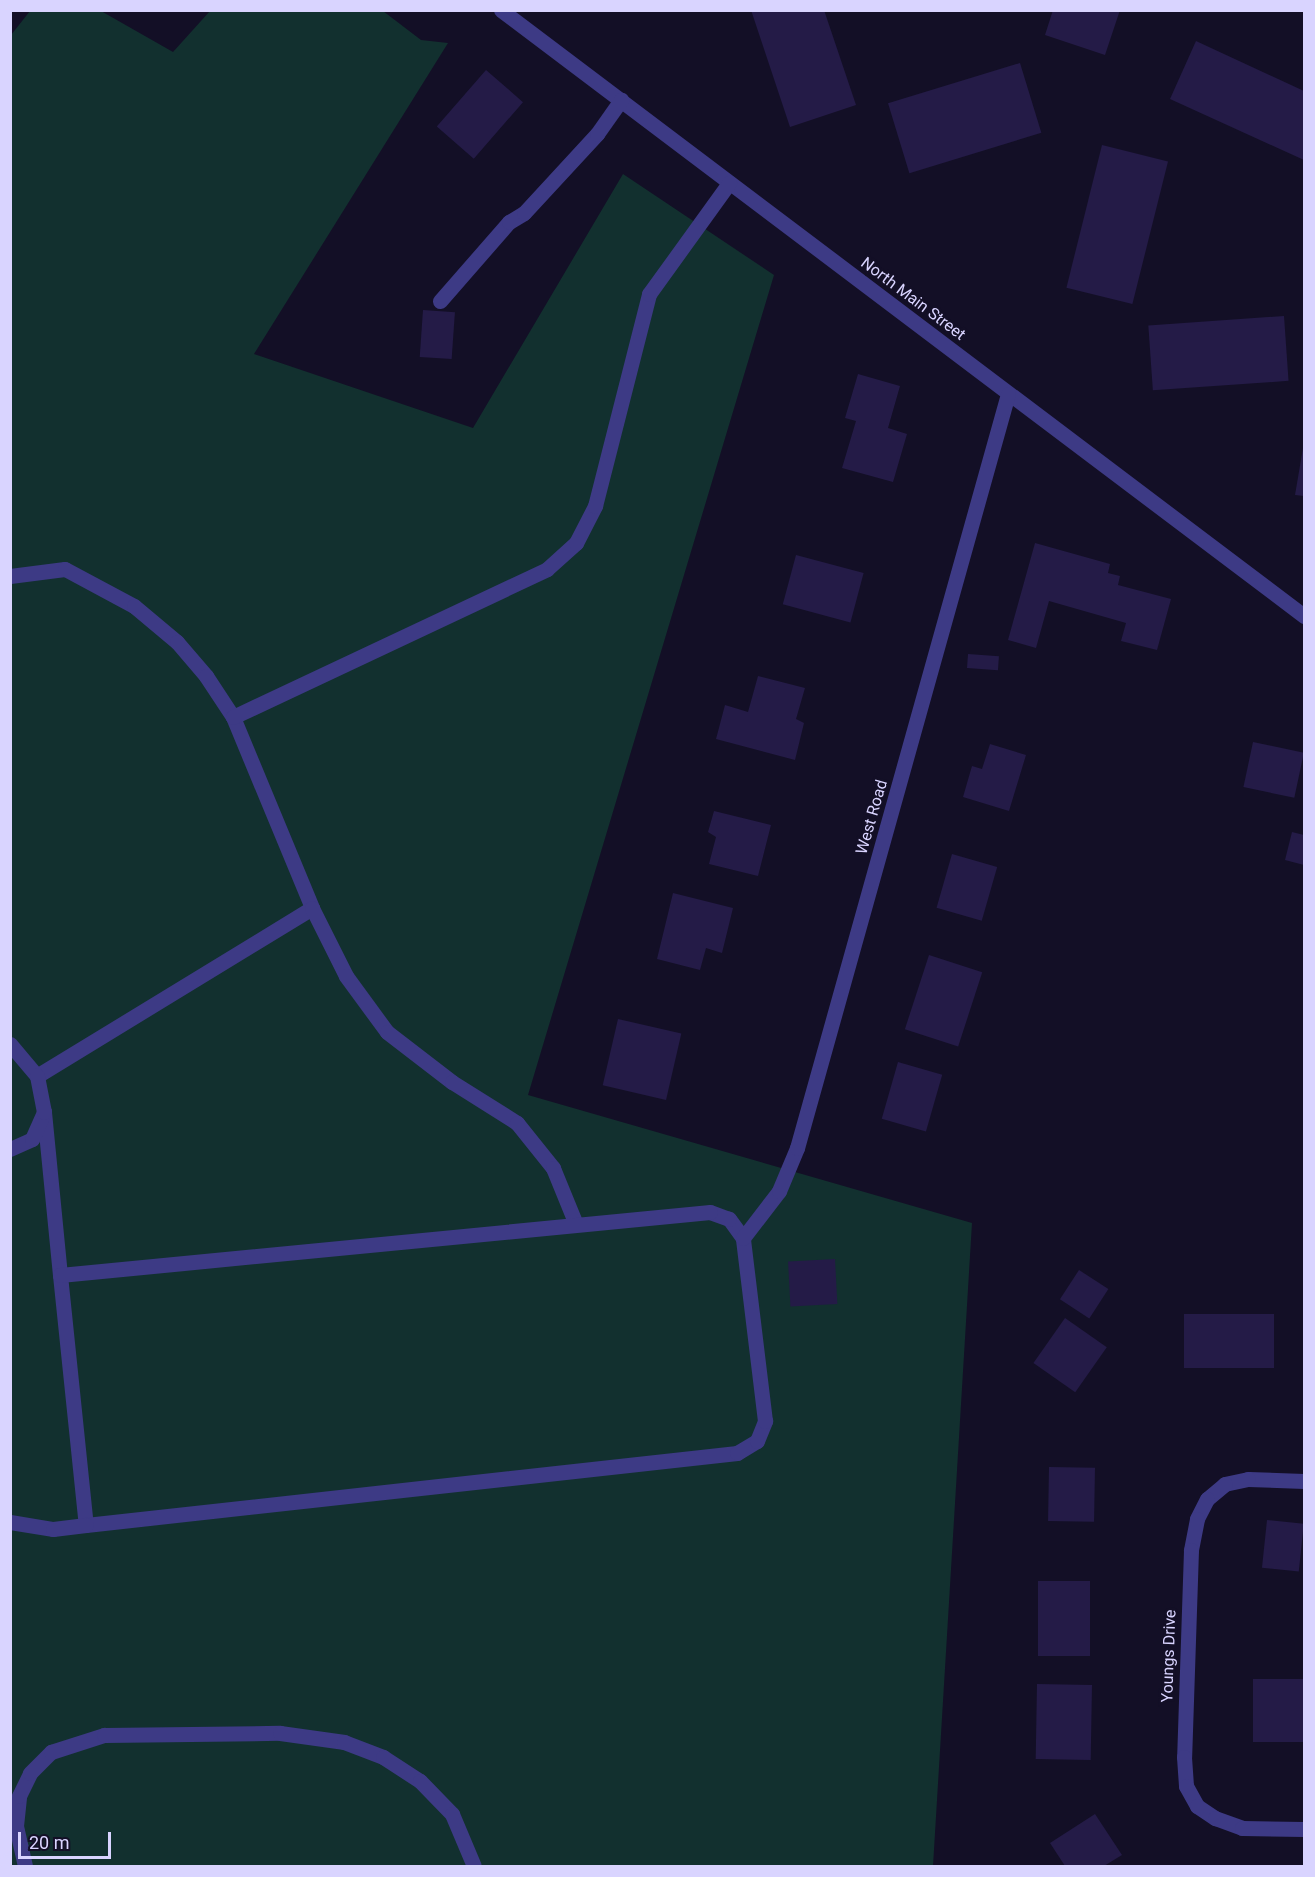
<!DOCTYPE html>
<style>
body{margin:0}
#map{position:relative;width:1315px;height:1877px;overflow:hidden;background:#130f26;font-family:Roboto,sans-serif}
div>[style]{position:absolute}
.green>*{inset:0;background:#12302f}
.building>*{inset:0;background:#241b47;transform-origin:0 0}
.minor>*{height:15px;margin:-7.5px;padding:0 7.5px;transform-origin:7.5px;border-radius:7.5px;background:#3d3a85}
span{translate:-50% -50%;white-space:nowrap;text-align:center;line-height:1.15;-webkit-text-stroke:5px #130f26;paint-order:stroke}
.street-label{font-size:16px;color:#d9d4ff}
.frame{position:absolute;inset:0;border:12px solid #d9d4ff;pointer-events:none}
.scale{position:absolute;left:18px;top:1832px;width:93px;height:27px;box-sizing:border-box;border:3px solid #d9d4ff;border-top:0;padding-left:8px;font-size:18px;line-height:21px;white-space:nowrap;color:#d9d4ff;-webkit-text-stroke:4px #130f26;paint-order:stroke}
</style>
<div id="map">
<div class="green">
<i style="clip-path:polygon(30px 11px,101px 11px,173px 52px,210px 11px,383px 11px,421px 40px,448px 43px,254px 354px,473px 428px,623px 174px,774px 275px,528px 1095px,972px 1223px,933px 1866px,11px 1866px,11px 35px)"></i>
</div>
<div class="building">
<i style="clip-path:polygon(751px 10px,824px 10px,856px 105px,790px 127px)"></i>
<i style="clip-path:polygon(1053px 10px,1120px 10px,1105px 55px,1045px 35px)"></i>
<i style="clip-path:polygon(1196px 41px,1304px 91px,1304px 160px,1170px 99px)"></i>
<i style="left:1020px;top:63px;width:73px;height:138px;rotate:73deg"></i>
<i style="left:486px;top:70px;width:49px;height:75px;rotate:41deg"></i>
<i style="left:1102px;top:145px;width:68px;height:147px;rotate:14deg"></i>
<i style="left:423px;top:310px;width:32px;height:47px;rotate:4deg"></i>
<i style="left:1284px;top:316px;width:65px;height:136px;rotate:86deg"></i>
<i style="clip-path:polygon(858px 374px,900px 386px,888px 428px,907px 434px,893px 482px,842px 468px,856px 421px,845px 418px)"></i>
<i style="clip-path:polygon(1303px 448px,1304px 448px,1304px 496px,1295px 495px)"></i>
<i style="clip-path:polygon(1035px 543px,1110px 564px,1108px 573px,1120px 576px,1118px 585px,1171px 599px,1157px 650px,1121px 641px,1126px 623px,1049px 601px,1036px 648px,1008px 640px)"></i>
<i style="left:796px;top:555px;width:70px;height:51px;rotate:15deg"></i>
<i style="left:968px;top:654px;width:31px;height:14px;rotate:4deg"></i>
<i style="clip-path:polygon(758px 676px,805px 688px,796px 719px,804px 723px,795px 760px,716px 739px,725px 705px,748px 712px)"></i>
<i style="left:1253px;top:742px;width:52px;height:46px;rotate:12deg"></i>
<i style="clip-path:polygon(990px 744px,1026px 755px,1009px 811px,963px 797px,972px 766px,982px 769px)"></i>
<i style="clip-path:polygon(714px 811px,771px 825px,758px 876px,709px 864px,716px 837px,708px 832px)"></i>
<i style="clip-path:polygon(1292px 832px,1304px 835px,1304px 865px,1285px 860px)"></i>
<i style="left:952px;top:854px;width:47px;height:56px;rotate:16deg"></i>
<i style="clip-path:polygon(673px 893px,733px 908px,722px 953px,706px 948px,700px 970px,657px 959px)"></i>
<i style="left:929px;top:955px;width:56px;height:78px;rotate:18deg"></i>
<i style="left:618px;top:1019px;width:65px;height:68px;rotate:13deg"></i>
<i style="left:898px;top:1062px;width:46px;height:59px;rotate:16deg"></i>
<i style="left:835px;top:1259px;width:45px;height:47px;rotate:87deg"></i>
<i style="left:1079px;top:1270px;width:35px;height:35px;rotate:33deg"></i>
<i style="left:1184px;top:1314px;width:90px;height:54px"></i>
<i style="left:1065px;top:1318px;width:51px;height:55px;rotate:35deg"></i>
<i style="left:1049px;top:1467px;width:46px;height:54px;rotate:1deg"></i>
<i style="left:1267px;top:1520px;width:37px;height:48px;rotate:6deg"></i>
<i style="left:1038px;top:1581px;width:52px;height:75px"></i>
<i style="left:1253px;top:1679px;width:51px;height:63px"></i>
<i style="left:1037px;top:1684px;width:55px;height:75px;rotate:1deg"></i>
<i style="clip-path:polygon(1095px 1814px,1122px 1855px,1104px 1866px,1065px 1866px,1050px 1843px)"></i>
</div>
<div class="minor">
<i style="left:501px;top:10px;width:1006px;rotate:37.04deg"></i>
<i style="left:440px;top:301px;width:105px;rotate:-48.9deg"></i>
<i style="left:509px;top:222px;width:17px;rotate:-31deg"></i>
<i style="left:524px;top:213px;width:108px;rotate:-47.3deg"></i>
<i style="left:597px;top:134px;width:42px;rotate:-54.8deg"></i>
<i style="left:10px;top:576px;width:55px;rotate:-7.3deg"></i>
<i style="left:65px;top:569px;width:78px;rotate:28.2deg"></i>
<i style="left:134px;top:606px;width:56px;rotate:39.9deg"></i>
<i style="left:177px;top:642px;width:45px;rotate:49.5deg"></i>
<i style="left:206px;top:676px;width:49px;rotate:56.6deg"></i>
<i style="left:233px;top:717px;width:207px;rotate:67.5deg"></i>
<i style="left:312px;top:908px;width:322px;rotate:148.6deg"></i>
<i style="left:37px;top:1076px;width:42px;rotate:-130.2deg"></i>
<i style="left:233px;top:717px;width:347px;rotate:-25.2deg"></i>
<i style="left:547px;top:569px;width:39px;rotate:-42deg"></i>
<i style="left:576px;top:543px;width:42px;rotate:-62.8deg"></i>
<i style="left:595px;top:506px;width:219px;rotate:-75.7deg"></i>
<i style="left:649px;top:294px;width:137px;rotate:-54.2deg"></i>
<i style="left:312px;top:908px;width:76px;rotate:63.4deg"></i>
<i style="left:346px;top:976px;width:69px;rotate:53.8deg"></i>
<i style="left:387px;top:1032px;width:82px;rotate:37.6deg"></i>
<i style="left:452px;top:1082px;width:77px;rotate:32.2deg"></i>
<i style="left:517px;top:1123px;width:58px;rotate:51.3deg"></i>
<i style="left:553px;top:1168px;width:58px;rotate:67.8deg"></i>
<i style="left:44px;top:1112px;width:164px;rotate:84.4deg"></i>
<i style="left:60px;top:1275px;width:251px;rotate:84.1deg"></i>
<i style="left:86px;top:1525px;width:655px;rotate:-6.31deg"></i>
<i style="left:737px;top:1453px;width:23px;rotate:-31deg"></i>
<i style="left:757px;top:1441px;width:22px;rotate:-68deg"></i>
<i style="left:765px;top:1421px;width:184px;rotate:-96.9deg"></i>
<i style="left:743px;top:1238px;width:24px;rotate:-126deg"></i>
<i style="left:729px;top:1219px;width:20px;rotate:-160deg"></i>
<i style="left:710px;top:1212px;width:653px;rotate:174.46deg"></i>
<i style="left:10px;top:1149px;width:24px;rotate:-24deg"></i>
<i style="left:32px;top:1139px;width:30px;rotate:-66deg"></i>
<i style="left:44px;top:1112px;width:37px;rotate:-101deg"></i>
<i style="left:743px;top:1238px;width:59px;rotate:-52.5deg"></i>
<i style="left:779px;top:1191px;width:47px;rotate:-67.3deg"></i>
<i style="left:797px;top:1148px;width:783px;rotate:-74.37deg"></i>
<i style="left:1304px;top:1481px;width:56px;rotate:-178deg"></i>
<i style="left:1248px;top:1479px;width:24px;rotate:168deg"></i>
<i style="left:1225px;top:1484px;width:23px;rotate:140deg"></i>
<i style="left:1207px;top:1499px;width:22px;rotate:117deg"></i>
<i style="left:1197px;top:1519px;width:32px;rotate:101deg"></i>
<i style="left:1191px;top:1550px;width:207px;rotate:91.9deg"></i>
<i style="left:1184px;top:1757px;width:29px;rotate:86deg"></i>
<i style="left:1186px;top:1786px;width:23px;rotate:61deg"></i>
<i style="left:1197px;top:1806px;width:22px;rotate:34deg"></i>
<i style="left:1215px;top:1818px;width:29px;rotate:20deg"></i>
<i style="left:1242px;top:1828px;width:62px;rotate:0.9deg"></i>
<i style="left:10px;top:1522px;width:44px;rotate:9.2deg"></i>
<i style="left:53px;top:1529px;width:33px;rotate:-7deg"></i>
<i style="left:25px;top:1866px;width:41px;rotate:-102.7deg"></i>
<i style="left:16px;top:1826px;width:30px;rotate:-84deg"></i>
<i style="left:19px;top:1796px;width:25px;rotate:-64deg"></i>
<i style="left:30px;top:1773px;width:30px;rotate:-45deg"></i>
<i style="left:51px;top:1752px;width:56px;rotate:-17.8deg"></i>
<i style="left:104px;top:1735px;width:176px;rotate:-0.7deg"></i>
<i style="left:280px;top:1733px;width:65px;rotate:8deg"></i>
<i style="left:344px;top:1742px;width:42px;rotate:21deg"></i>
<i style="left:383px;top:1757px;width:44px;rotate:33deg"></i>
<i style="left:420px;top:1781px;width:46px;rotate:45.9deg"></i>
<i style="left:452px;top:1814px;width:56px;rotate:67.1deg"></i>
</div>
<div class="street-label">
<span style="left:913px;top:299px;rotate:37deg">North Main Street</span>
<span style="left:872px;top:817px;rotate:-74deg">West Road</span>
<span style="left:1169px;top:1656px;rotate:-88deg">Youngs Drive</span>
</div>
<div class="frame"></div>
<div class="scale">20 m</div>
</div>
